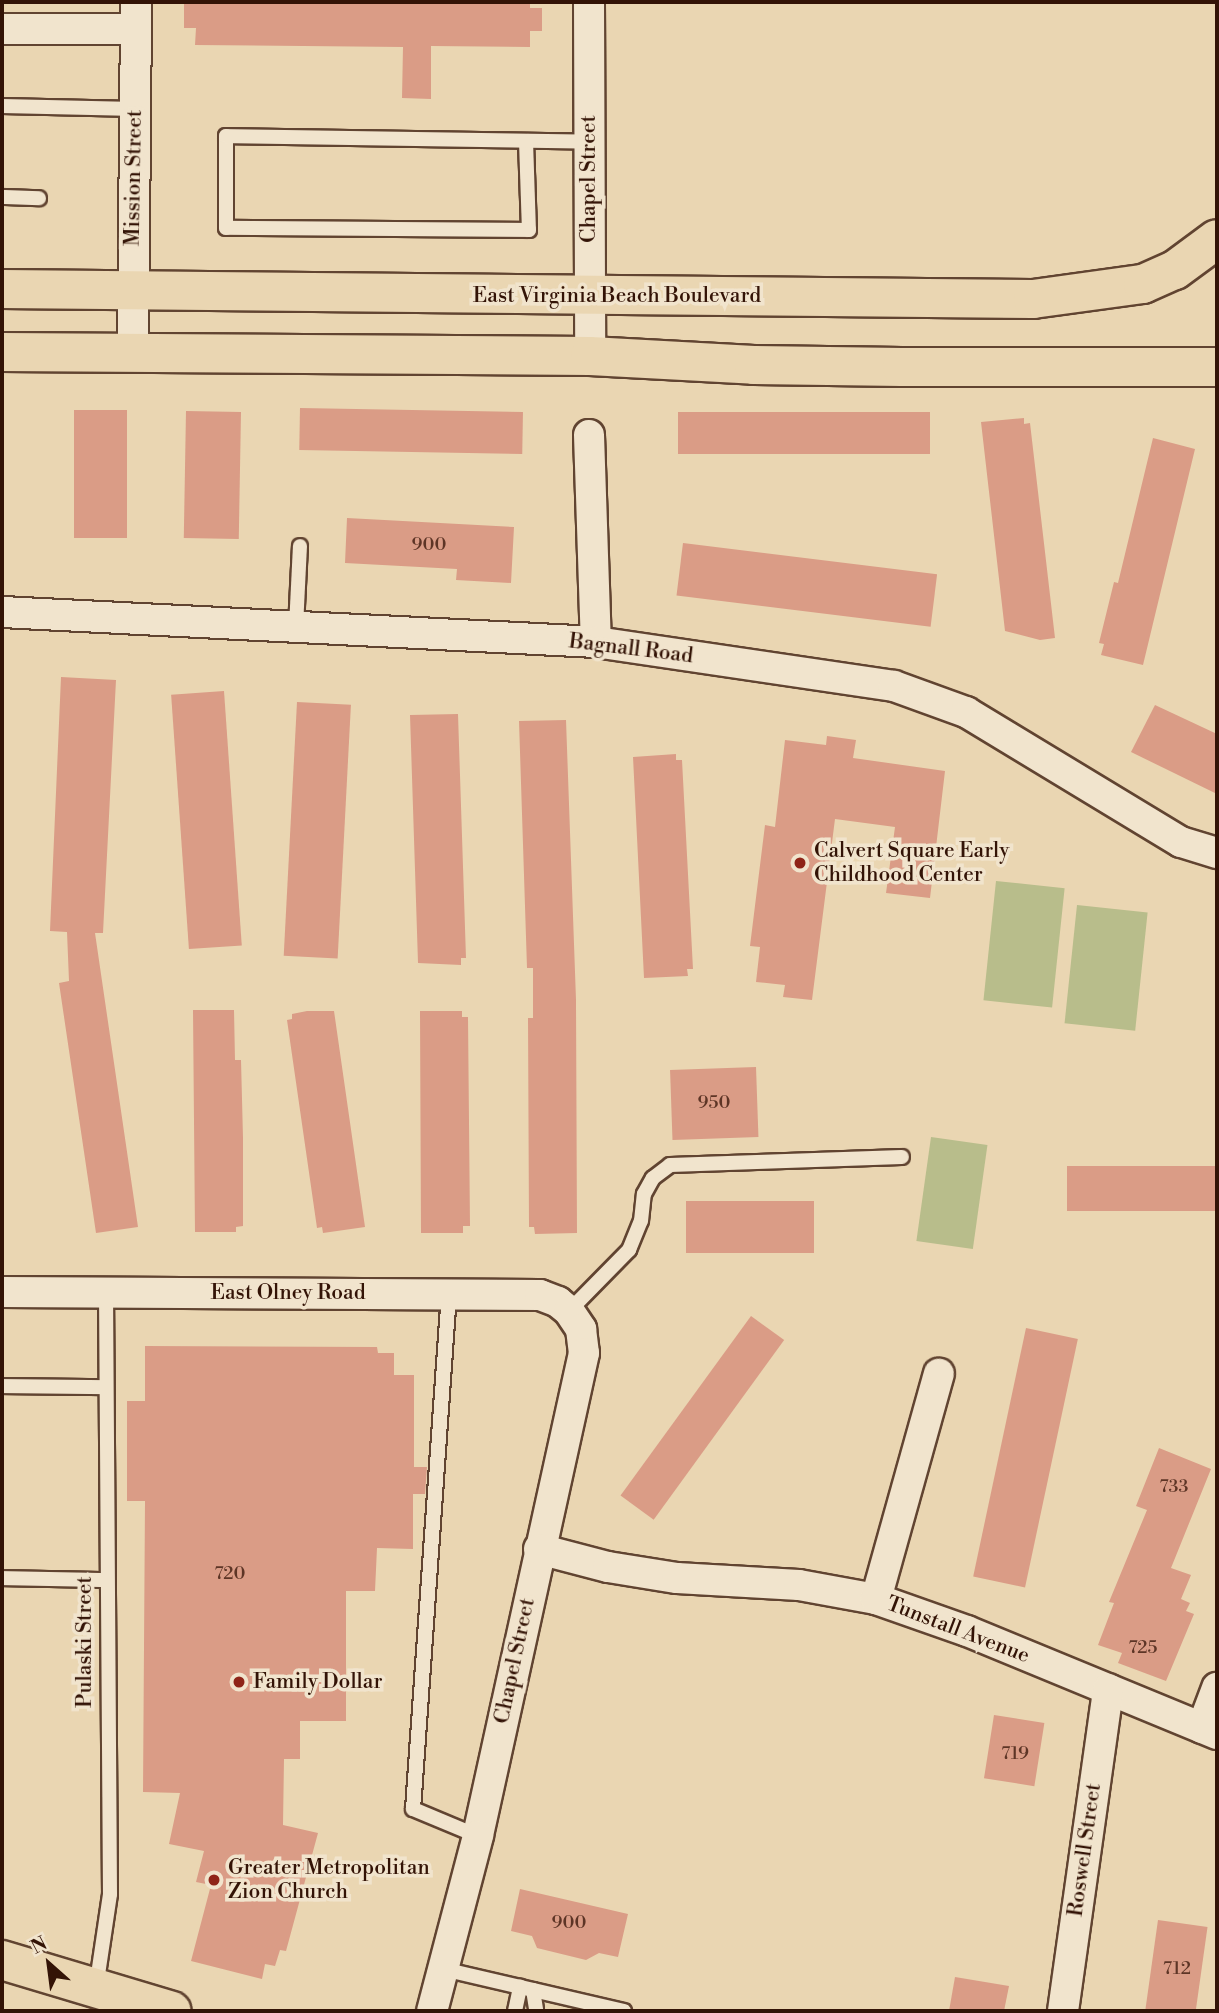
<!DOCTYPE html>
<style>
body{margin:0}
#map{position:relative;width:1219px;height:2013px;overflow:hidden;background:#ead6b2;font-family:"Libre Bodoni",serif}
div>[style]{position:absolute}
.green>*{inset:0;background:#b8bd8b;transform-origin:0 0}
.building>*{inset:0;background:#da9c86;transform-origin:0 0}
.roads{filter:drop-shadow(2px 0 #614431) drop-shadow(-2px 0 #614431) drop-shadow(0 2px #614431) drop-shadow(0 -2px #614431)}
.lane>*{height:14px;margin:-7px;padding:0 7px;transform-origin:7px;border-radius:7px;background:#f1e4cd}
.street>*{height:30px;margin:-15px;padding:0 15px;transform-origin:15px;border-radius:15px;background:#f1e4cd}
.primary>*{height:38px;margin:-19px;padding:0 19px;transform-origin:19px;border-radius:19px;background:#ead6b2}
.dots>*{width:19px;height:19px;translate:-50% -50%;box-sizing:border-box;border:4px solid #f1e4cd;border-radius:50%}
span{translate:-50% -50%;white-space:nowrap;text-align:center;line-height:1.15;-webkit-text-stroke:7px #f1e4cd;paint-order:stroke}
.number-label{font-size:18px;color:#5d3526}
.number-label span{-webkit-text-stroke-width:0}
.street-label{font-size:21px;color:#331306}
.poi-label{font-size:21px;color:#331306}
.left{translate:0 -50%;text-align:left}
.frame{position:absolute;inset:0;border:4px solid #331306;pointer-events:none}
.north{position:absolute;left:14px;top:1929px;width:70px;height:70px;-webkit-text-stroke:5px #f1e4cd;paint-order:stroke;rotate:332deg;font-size:19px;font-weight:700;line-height:28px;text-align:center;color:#331306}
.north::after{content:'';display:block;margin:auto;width:24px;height:32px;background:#331306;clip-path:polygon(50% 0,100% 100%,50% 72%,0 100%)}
</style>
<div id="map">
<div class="green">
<i style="left:996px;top:881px;width:69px;height:120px;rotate:6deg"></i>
<i style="left:1077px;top:905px;width:71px;height:119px;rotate:6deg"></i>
<i style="left:931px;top:1137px;width:57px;height:105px;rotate:8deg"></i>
</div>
<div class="building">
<i style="clip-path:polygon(195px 2px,530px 2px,530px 8px,542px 8px,542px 31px,530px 31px,530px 47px,431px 46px,431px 99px,402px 98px,403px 47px,195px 45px,196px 28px,184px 28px,184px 4px)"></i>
<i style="left:300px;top:408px;width:223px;height:42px;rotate:1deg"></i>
<i style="left:74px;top:410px;width:53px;height:128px"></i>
<i style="left:186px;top:411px;width:55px;height:127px;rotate:1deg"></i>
<i style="left:678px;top:412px;width:252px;height:42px"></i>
<i style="clip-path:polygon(1024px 418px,1024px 424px,1030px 423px,1055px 638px,1040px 640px,1005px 631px,981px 422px)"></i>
<i style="clip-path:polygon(1153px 438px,1195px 449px,1143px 665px,1101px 655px,1104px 644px,1099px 643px,1114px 582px,1118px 583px)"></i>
<i style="clip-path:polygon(347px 518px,514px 527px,511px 583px,456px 580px,457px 569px,345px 563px)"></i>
<i style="left:683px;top:543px;width:256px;height:53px;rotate:7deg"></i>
<i style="clip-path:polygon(61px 677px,116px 680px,103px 933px,95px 933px,138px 1227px,96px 1233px,59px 983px,69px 981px,67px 932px,50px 931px)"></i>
<i style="left:224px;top:691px;width:255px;height:53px;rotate:86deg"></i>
<i style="left:297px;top:702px;width:54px;height:254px;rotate:3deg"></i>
<i style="clip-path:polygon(1155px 705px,1217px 734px,1217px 794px,1131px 752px)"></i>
<i style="clip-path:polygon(458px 714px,466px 958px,461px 958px,461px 965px,418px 963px,410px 715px)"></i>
<i style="clip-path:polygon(566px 720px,576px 1000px,577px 1233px,535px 1234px,534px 1227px,529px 1227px,528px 1018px,533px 1018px,533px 968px,527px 968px,519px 721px)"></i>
<i style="clip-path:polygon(827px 736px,856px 740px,853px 758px,945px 771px,930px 898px,886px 893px,895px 827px,835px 819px,812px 1000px,783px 997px,785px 985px,756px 982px,760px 947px,750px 946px,765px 825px,775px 827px,785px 740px,826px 745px)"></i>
<i style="clip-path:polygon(676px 754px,676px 760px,682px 760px,693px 969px,687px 969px,688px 976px,644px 978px,633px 757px)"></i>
<i style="clip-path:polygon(193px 1010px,234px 1010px,235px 1060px,241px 1060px,243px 1138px,243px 1226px,236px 1227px,236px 1232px,195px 1232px)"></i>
<i style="clip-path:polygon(307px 1011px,334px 1011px,365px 1227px,323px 1233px,322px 1227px,317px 1228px,287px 1020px,292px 1019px,292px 1014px)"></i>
<i style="clip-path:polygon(420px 1011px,462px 1011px,462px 1017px,468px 1017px,470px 1226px,463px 1226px,463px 1233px,421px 1233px)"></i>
<i style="left:756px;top:1067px;width:70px;height:86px;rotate:88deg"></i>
<i style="left:1217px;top:1166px;width:45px;height:150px;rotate:90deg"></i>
<i style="left:686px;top:1201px;width:128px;height:52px"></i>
<i style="left:751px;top:1316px;width:41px;height:222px;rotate:36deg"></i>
<i style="left:1026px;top:1328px;width:53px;height:254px;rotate:12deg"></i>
<i style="clip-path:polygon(145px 1346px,377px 1347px,378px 1353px,394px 1353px,394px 1375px,414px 1375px,414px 1467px,427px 1467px,425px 1494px,413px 1494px,413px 1549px,377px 1548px,375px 1591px,346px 1591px,346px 1721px,300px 1721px,300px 1759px,284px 1759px,283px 1825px,318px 1833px,286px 1951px,280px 1950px,275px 1966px,265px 1964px,262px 1979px,191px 1961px,211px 1885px,196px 1882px,204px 1851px,169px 1844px,180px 1793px,143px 1792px,145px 1501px,127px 1501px,127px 1401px,145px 1401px)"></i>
<i style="clip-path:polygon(1159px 1448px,1211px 1469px,1171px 1568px,1191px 1575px,1181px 1599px,1190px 1603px,1186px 1611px,1194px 1614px,1166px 1681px,1118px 1663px,1122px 1653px,1098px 1645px,1114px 1603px,1109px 1602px,1147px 1510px,1136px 1506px)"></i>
<i style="left:994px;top:1715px;width:51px;height:64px;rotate:9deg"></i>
<i style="clip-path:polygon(520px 1889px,628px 1914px,618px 1957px,599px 1953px,586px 1960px,537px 1948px,532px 1936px,511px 1931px)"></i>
<i style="left:1158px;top:1920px;width:50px;height:92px;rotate:8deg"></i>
<i style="clip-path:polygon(955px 1977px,1009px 1986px,1004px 2011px,949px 2011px)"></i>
</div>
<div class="roads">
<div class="lane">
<i style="left:2px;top:106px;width:134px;rotate:1.3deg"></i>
<i style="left:526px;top:141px;width:89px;rotate:88.1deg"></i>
<i style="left:529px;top:230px;width:303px;rotate:-179.6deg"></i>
<i style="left:226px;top:228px;width:92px;rotate:-90deg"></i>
<i style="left:226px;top:136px;width:363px;rotate:0.9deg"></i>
<i style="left:2px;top:197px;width:37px;rotate:2deg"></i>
<i style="left:296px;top:627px;width:81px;rotate:-87.2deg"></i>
<i style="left:449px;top:1293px;width:517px;rotate:93.99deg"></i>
<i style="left:413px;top:1809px;width:70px;rotate:22.6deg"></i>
<i style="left:569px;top:1311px;width:86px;rotate:-45.5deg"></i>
<i style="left:629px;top:1250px;width:31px;rotate:-68deg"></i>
<i style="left:641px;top:1221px;width:27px;rotate:-84deg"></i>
<i style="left:644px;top:1194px;width:18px;rotate:-61deg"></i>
<i style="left:653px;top:1178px;width:21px;rotate:-37deg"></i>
<i style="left:670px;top:1165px;width:232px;rotate:-2deg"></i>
<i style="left:2px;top:1386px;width:103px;rotate:0.6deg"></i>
<i style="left:2px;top:1578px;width:104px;rotate:1.1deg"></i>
<i style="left:443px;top:1969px;width:186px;rotate:13.1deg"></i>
<i style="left:96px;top:1988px;width:95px;rotate:-81.5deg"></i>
<i style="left:110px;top:1894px;width:600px;rotate:-90.38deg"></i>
<i style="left:533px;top:1990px;width:20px;rotate:81deg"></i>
<i style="left:515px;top:2011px;width:25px;rotate:-78deg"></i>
</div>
<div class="street">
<i style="left:589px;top:2px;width:354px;rotate:89.8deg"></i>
<i style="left:2px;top:29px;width:134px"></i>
<i style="left:133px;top:353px;width:351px;rotate:-89.5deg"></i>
<i style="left:589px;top:435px;width:207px;rotate:88.1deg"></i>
<i style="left:2px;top:612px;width:595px;rotate:2.89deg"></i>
<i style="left:596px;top:642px;width:301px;rotate:8.4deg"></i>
<i style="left:894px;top:686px;width:77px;rotate:19.9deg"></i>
<i style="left:966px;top:712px;width:251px;rotate:31.2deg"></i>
<i style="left:1181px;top:842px;width:38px;rotate:17deg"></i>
<i style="left:2px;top:1292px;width:538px;rotate:0.32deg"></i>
<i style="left:540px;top:1295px;width:19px;rotate:21deg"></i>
<i style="left:558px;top:1302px;width:14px;rotate:39deg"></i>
<i style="left:569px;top:1311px;width:22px;rotate:56deg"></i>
<i style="left:581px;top:1329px;width:24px;rotate:83deg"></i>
<i style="left:584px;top:1353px;width:494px;rotate:102.4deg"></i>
<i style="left:478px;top:1836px;width:181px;rotate:104.7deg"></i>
<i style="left:539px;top:1549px;width:71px;rotate:14.6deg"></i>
<i style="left:608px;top:1567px;width:70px;rotate:9.1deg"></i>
<i style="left:677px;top:1578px;width:122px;rotate:3.3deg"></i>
<i style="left:799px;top:1585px;width:78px;rotate:10.3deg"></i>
<i style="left:876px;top:1599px;width:96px;rotate:19.4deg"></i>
<i style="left:967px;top:1631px;width:270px;rotate:22.4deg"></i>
<i style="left:876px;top:1599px;width:234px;rotate:-74.4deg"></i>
<i style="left:1202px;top:1728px;width:43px;rotate:-69.4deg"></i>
<i style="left:1063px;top:2011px;width:325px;rotate:-82deg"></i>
</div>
<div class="primary">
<i style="left:2px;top:289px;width:1031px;rotate:0.56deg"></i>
<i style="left:1033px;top:299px;width:111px;rotate:-7.8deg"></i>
<i style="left:1143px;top:284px;width:35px;rotate:-24deg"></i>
<i style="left:1175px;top:270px;width:52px;rotate:-36.4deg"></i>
<i style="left:2px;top:352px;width:588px;rotate:0.39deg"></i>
<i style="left:590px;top:356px;width:164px;rotate:3.1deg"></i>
<i style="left:754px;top:365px;width:148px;rotate:0.8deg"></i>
<i style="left:902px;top:367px;width:315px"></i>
<i style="left:2px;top:1960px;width:177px;rotate:16.7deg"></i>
</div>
</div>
<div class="dots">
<i style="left:800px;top:863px;background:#8f2418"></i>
<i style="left:239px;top:1682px;background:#8f2418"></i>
<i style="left:214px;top:1880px;background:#8f2418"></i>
</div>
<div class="number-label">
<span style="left:429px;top:545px">900</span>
<span style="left:714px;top:1103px">950</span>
<span style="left:1174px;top:1487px">733</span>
<span style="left:230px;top:1574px">720</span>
<span style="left:1143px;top:1648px">725</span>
<span style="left:1015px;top:1754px">719</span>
<span style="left:569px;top:1923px">900</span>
<span style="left:1177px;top:1969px">712</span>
</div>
<div class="street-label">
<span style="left:134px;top:178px;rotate:-89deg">Mission Street</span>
<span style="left:589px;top:179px;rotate:-90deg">Chapel Street</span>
<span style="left:617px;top:296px">East Virginia Beach Boulevard</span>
<span style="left:631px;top:649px;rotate:7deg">Bagnall Road</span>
<span style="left:288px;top:1293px">East Olney Road</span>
<span style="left:958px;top:1630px;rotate:21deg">Tunstall Avenue</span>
<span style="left:85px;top:1642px;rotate:-90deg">Pulaski Street</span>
<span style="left:515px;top:1661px;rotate:-78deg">Chapel Street</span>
<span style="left:1085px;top:1850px;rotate:-82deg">Roswell Street</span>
</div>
<div class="poi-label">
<span class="left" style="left:814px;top:863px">Calvert Square Early<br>Childhood Center</span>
<span class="left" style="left:253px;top:1682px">Family Dollar</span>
<span class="left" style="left:228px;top:1880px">Greater Metropolitan<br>Zion Church</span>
</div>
<div class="frame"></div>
<div class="north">N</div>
</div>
